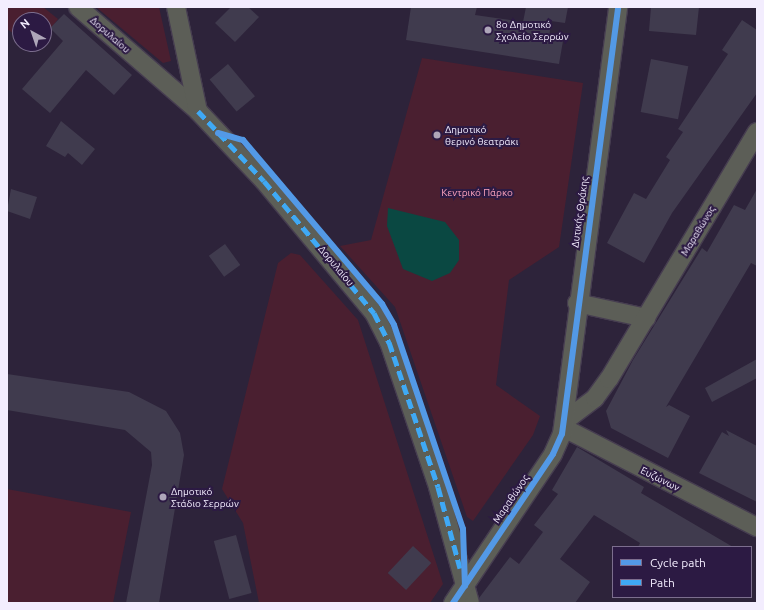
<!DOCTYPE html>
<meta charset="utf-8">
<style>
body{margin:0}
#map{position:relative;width:764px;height:610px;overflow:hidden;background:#2d233a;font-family:Ubuntu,sans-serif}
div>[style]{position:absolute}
.green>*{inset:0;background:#4a1f30}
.water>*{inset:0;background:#0a4842}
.building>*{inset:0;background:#403b4e;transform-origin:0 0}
.roads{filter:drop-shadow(1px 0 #463d50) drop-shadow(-1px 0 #463d50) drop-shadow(0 1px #463d50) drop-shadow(0 -1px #463d50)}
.minor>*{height:18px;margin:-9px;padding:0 9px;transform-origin:9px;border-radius:9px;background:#5c5e57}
.quiet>*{height:5px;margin-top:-2.5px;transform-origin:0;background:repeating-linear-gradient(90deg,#3fa9f5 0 10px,transparent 0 15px)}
.cycleway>*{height:6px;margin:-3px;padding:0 3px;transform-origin:3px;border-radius:3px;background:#5399e6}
.dots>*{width:11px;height:11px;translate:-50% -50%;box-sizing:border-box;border:2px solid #2c1a43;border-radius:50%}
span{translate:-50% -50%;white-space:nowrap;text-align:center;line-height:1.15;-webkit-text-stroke:4px #2c1a43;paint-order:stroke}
.poi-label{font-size:10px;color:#f3edfe}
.left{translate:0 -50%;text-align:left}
.street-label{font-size:10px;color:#f3edfe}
.park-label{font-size:10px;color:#fea4be}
.frame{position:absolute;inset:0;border:8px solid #f3edfe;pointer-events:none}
.legend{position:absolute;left:612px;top:546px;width:140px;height:52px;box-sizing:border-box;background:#2c1a43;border:1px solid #7c6e8e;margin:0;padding:5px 7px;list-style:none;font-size:12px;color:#f3edfe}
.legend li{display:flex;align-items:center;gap:8px;height:20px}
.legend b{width:20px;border:1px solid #7c6e8e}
.north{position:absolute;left:12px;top:12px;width:40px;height:40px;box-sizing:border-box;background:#2c1a43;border:1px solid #7c6e8e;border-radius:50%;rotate:320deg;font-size:11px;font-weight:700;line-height:16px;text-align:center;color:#f3edfe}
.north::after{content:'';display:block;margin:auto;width:14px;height:18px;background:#aea6b9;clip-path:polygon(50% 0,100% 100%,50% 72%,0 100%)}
</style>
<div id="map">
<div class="green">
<i style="clip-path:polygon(7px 7px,43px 7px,58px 19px,44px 38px,44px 20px,20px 20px,20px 38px,7px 29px)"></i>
<i style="clip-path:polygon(96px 7px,159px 7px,171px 61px,163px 63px)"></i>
<i style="clip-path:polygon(422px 58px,583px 83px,559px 247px,509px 280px,496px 385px,540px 416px,533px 435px,473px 521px,467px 517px,395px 307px,340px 246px,371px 240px)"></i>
<i style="clip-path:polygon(291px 253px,300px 255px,358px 320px,443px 584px,430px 603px,259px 603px,243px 523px,222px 489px,278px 263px)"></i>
<i style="clip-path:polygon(7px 489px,131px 512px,113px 603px,7px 603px)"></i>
</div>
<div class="water">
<i style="clip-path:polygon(388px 208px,445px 222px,459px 240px,459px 260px,450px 273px,432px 281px,403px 269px,387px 226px)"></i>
</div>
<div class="building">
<i style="clip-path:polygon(231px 7px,248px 7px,259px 17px,235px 42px,215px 23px)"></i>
<i style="clip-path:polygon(411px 7px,477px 7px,475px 15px,523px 22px,526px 7px,568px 7px,565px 23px,551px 21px,549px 39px,563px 41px,559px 64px,406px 40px)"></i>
<i style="clip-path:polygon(651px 7px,699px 7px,696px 35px,649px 31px)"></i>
<i style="clip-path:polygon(64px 14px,132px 75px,114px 95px,86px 70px,50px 113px,22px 89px,63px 41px,50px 28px)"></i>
<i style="clip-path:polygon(742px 20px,757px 30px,757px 93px,672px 213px,644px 263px,607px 243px,634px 193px,646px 199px,670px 160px,666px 157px,683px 132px,678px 129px,728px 54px,722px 50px)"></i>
<i style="left:651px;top:59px;width:38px;height:54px;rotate:11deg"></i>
<i style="left:228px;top:64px;width:42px;height:24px;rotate:50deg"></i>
<i style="clip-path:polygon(61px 121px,95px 149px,82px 165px,68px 153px,65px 157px,46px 146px)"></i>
<i style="clip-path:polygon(11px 189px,37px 197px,30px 219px,7px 211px)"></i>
<i style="clip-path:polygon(757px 189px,757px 266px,751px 263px,666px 407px,669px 405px,690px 416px,668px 458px,611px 428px,606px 411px,633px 360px,702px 248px,707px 252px,734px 205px,745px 210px)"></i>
<i style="left:225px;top:244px;width:26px;height:20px;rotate:54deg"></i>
<i style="clip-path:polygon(757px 359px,757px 378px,712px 402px,705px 388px)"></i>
<i style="clip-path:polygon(7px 374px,129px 392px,166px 411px,180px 433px,184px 455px,159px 603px,126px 603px,152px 465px,151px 452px,125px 430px,7px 410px)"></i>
<i style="clip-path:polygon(726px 430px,757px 446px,757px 502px,699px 473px,722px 432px,729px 436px)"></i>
<i style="clip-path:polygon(577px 447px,644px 487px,641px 493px,733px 547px,638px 547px,640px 543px,594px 515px,560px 559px,590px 582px,575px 603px,480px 603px,479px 598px,510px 557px,519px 564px,543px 532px,534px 525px,558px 494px,552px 490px)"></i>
<i style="left:236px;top:535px;width:60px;height:23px;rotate:75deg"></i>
<i style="left:413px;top:546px;width:25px;height:37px;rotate:43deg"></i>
</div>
<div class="roads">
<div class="minor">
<i style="left:78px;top:7px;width:159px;rotate:40.9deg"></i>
<i style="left:198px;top:111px;width:96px;rotate:46.7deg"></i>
<i style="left:264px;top:181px;width:172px;rotate:50.2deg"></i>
<i style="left:374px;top:313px;width:33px;rotate:63deg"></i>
<i style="left:389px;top:342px;width:153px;rotate:71.3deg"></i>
<i style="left:438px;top:487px;width:120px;rotate:74.6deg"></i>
<i style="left:176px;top:7px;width:106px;rotate:78.1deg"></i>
<i style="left:577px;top:303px;width:71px;rotate:12.3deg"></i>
<i style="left:566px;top:420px;width:36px;rotate:-37deg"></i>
<i style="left:595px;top:398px;width:24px;rotate:-54deg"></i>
<i style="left:609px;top:379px;width:288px;rotate:-59.1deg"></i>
<i style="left:564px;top:428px;width:217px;rotate:27.2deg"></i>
<i style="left:453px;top:603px;width:179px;rotate:-56.1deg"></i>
<i style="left:553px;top:454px;width:22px;rotate:-66deg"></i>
<i style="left:562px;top:434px;width:431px;rotate:-82.5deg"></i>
</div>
</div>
<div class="quiet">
<i style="left:198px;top:111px;width:96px;rotate:46.7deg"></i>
<i style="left:264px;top:181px;width:172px;rotate:50.2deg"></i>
<i style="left:374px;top:313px;width:33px;rotate:63deg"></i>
<i style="left:389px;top:342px;width:153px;rotate:71.3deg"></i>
<i style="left:438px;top:487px;width:84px;rotate:74.8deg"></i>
</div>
<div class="cycleway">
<i style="left:218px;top:133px;width:26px;rotate:16deg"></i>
<i style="left:243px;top:140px;width:215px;rotate:49.7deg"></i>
<i style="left:382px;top:304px;width:24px;rotate:60deg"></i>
<i style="left:394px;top:325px;width:215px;rotate:71.3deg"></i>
<i style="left:463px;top:529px;width:57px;rotate:88deg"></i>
<i style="left:453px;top:603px;width:179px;rotate:-56.1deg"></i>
<i style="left:553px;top:454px;width:22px;rotate:-66deg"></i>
<i style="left:562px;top:434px;width:431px;rotate:-82.5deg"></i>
</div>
<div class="dots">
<i style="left:488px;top:30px;background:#aea6b9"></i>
<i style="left:437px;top:135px;background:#aea6b9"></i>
<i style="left:163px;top:497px;background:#aea6b9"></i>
</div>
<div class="poi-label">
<span class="left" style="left:496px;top:30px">8ο Δημοτικό<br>Σχολείο Σερρών</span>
<span class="left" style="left:445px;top:135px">Δημοτικό<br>θερινό θεατράκι</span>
<span class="left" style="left:171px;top:497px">Δημοτικό<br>Στάδιο Σερρών</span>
</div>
<div class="street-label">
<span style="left:110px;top:35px;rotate:41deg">Δορυλαίου</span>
<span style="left:580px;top:212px;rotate:-82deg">Δυτικής Θράκης</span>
<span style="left:698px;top:231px;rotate:-59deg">Μαραθώνος</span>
<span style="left:336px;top:266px;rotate:50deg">Δορυλαίου</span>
<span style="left:660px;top:479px;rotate:27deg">Ευζώνων</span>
<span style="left:511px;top:499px;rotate:-56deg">Μαραθώνος</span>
</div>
<div class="park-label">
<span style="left:477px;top:193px">Κεντρικό Πάρκο</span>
</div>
<div class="frame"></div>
<ul class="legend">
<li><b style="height:5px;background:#5399e6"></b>Cycle path</li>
<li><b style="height:5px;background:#3fa9f5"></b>Path</li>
</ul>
<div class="north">N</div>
</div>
